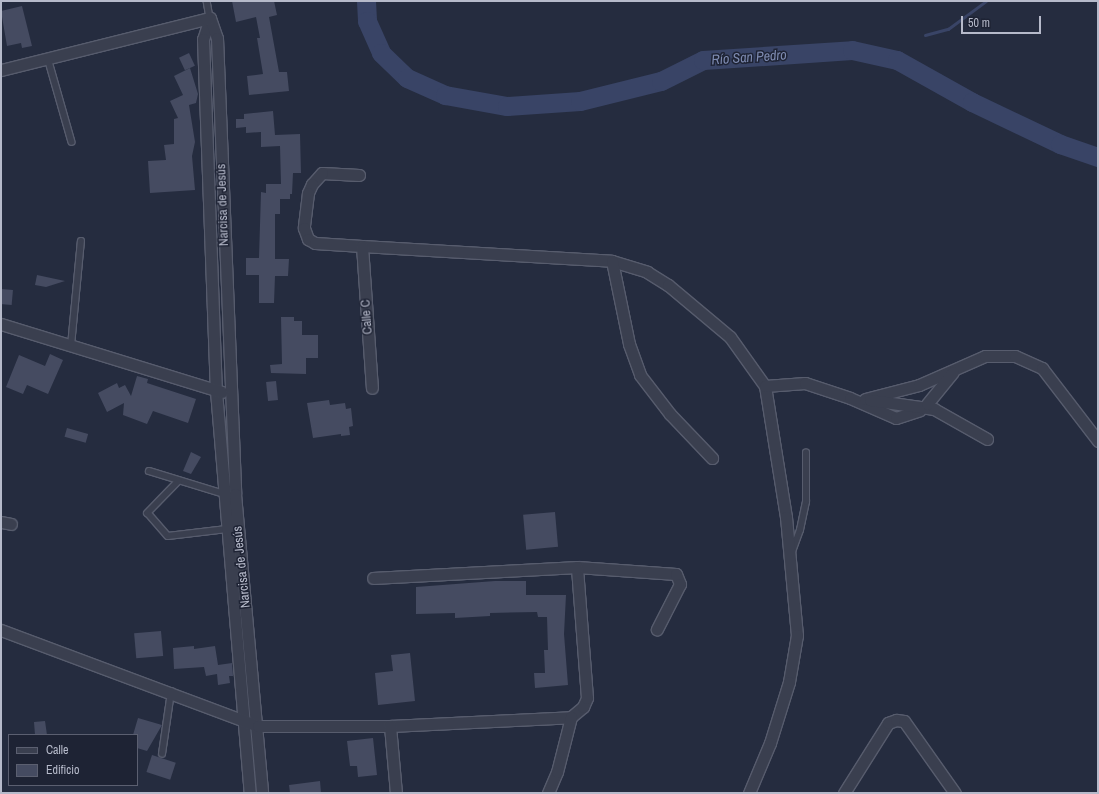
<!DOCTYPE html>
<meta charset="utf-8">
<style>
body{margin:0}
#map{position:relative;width:1099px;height:794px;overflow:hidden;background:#252c3f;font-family:"Archivo Narrow",sans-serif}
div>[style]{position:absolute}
.stream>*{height:3px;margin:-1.5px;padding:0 1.5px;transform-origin:1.5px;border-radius:1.5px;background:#394466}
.river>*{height:19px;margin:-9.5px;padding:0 9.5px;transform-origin:9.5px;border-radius:9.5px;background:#394466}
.building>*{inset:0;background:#454b61;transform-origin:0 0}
.roads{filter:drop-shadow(1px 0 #575c6d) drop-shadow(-1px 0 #575c6d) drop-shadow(0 1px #575c6d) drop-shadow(0 -1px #575c6d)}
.lane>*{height:5.5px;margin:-2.75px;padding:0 2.75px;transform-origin:2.75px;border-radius:2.75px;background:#3a3f4f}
.street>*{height:11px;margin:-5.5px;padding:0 5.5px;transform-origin:5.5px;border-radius:5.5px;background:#3a3f4f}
span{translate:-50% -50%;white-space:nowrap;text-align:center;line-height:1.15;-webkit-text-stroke:3px #1e2334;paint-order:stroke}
.street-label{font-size:13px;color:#b6baca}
.water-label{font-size:14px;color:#7e8bb1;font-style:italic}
.frame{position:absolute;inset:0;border:2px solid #b6baca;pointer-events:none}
.legend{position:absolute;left:8px;top:734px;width:130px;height:52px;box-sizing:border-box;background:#1e2334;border:1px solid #5b5f70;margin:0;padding:5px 7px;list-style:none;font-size:12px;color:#b6baca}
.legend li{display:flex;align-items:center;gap:8px;height:20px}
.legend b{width:20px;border:1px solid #5b5f70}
.scale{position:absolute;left:961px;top:16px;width:80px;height:18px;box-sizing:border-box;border:2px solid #b6baca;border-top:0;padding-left:5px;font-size:12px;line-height:14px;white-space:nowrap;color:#b6baca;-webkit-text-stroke:3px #1e2334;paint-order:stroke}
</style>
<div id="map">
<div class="stream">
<i style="left:925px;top:35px;width:24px;rotate:-15deg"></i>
<i style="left:948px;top:29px;width:47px;rotate:-36.4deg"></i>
</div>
<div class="river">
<i style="left:366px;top:1px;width:20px;rotate:87deg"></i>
<i style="left:367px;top:21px;width:35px;rotate:66deg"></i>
<i style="left:381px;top:53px;width:36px;rotate:44deg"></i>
<i style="left:407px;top:78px;width:42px;rotate:24.1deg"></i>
<i style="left:445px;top:95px;width:63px;rotate:10.1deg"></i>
<i style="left:507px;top:106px;width:73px;rotate:-3.9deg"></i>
<i style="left:580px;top:101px;width:83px;rotate:-13.9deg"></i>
<i style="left:661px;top:81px;width:47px;rotate:-26.6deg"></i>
<i style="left:703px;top:60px;width:149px;rotate:-3.8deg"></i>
<i style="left:852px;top:50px;width:46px;rotate:12.5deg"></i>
<i style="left:897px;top:60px;width:86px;rotate:29.2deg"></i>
<i style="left:972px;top:102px;width:98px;rotate:25.5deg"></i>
<i style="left:1060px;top:144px;width:40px;rotate:18.9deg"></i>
</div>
<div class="building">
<i style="clip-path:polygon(232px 1px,274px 1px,277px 15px,269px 17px,279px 72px,287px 72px,289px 91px,249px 95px,247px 76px,263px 74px,257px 38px,260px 38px,256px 17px,236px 22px)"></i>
<i style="clip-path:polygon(22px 6px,32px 46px,22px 48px,21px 43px,7px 46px,1px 11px)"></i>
<i style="left:189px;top:53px;width:14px;height:11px;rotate:65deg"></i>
<i style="clip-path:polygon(190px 68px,198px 94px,196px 103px,189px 105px,195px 142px,192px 156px,195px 190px,150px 193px,148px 161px,166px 160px,164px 145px,174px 144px,174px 119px,178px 118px,170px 101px,183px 95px,174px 76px)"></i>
<i style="clip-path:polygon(273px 111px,275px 135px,300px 134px,301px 173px,293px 173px,292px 194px,290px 194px,290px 199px,280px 199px,280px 214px,275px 214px,275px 259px,289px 259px,288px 276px,275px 276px,274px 303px,259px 303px,259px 275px,246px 275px,246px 258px,259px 258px,261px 192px,266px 193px,266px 184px,281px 184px,280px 146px,261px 147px,261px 132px,246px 133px,246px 127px,236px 128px,236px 119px,244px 119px,244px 114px)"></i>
<i style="clip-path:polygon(37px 275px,65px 281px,46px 287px,35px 285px)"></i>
<i style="left:1px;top:289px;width:12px;height:15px;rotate:5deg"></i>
<i style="clip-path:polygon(281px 317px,294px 317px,294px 321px,302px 321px,302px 335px,318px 335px,318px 358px,306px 358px,306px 374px,271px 373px,270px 365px,282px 364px)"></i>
<i style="clip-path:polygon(50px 354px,63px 360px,48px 394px,27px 385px,23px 394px,6px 387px,19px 355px,45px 366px)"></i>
<i style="clip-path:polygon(137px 376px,148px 379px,147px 383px,196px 399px,188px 423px,153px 411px,147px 424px,123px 415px,124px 403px,107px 412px,98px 393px,117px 383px,119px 388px,125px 385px,131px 396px)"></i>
<i style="left:276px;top:381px;width:19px;height:10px;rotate:84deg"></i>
<i style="clip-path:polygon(329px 400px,330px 405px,345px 403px,346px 409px,351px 408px,353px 426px,349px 427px,350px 435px,341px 436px,341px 434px,313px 438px,307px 403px)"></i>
<i style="left:67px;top:428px;width:22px;height:9px;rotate:16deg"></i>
<i style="clip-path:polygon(191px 452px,201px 457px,191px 474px,183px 471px)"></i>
<i style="left:555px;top:512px;width:35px;height:32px;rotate:85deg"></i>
<i style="clip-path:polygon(495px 581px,526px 581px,526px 595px,566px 595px,564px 634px,568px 685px,535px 688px,534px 673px,545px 673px,544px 650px,548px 650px,547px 617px,538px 617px,537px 612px,490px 613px,490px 616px,455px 618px,455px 613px,416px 614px,416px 587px)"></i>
<i style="left:161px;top:631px;width:25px;height:27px;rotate:85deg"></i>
<i style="clip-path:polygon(194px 646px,194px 649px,215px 646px,218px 665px,232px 663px,233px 676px,229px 676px,230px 683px,218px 685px,217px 674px,206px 676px,204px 667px,174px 669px,173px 648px)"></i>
<i style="clip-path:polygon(410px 653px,415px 701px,378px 705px,375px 673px,393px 671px,391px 655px)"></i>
<i style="clip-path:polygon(138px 718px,162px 725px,147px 751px,137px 748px,137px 735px,133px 735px)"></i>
<i style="clip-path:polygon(45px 721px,47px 735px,35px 735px,34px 722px)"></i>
<i style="clip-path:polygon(373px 738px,377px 775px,358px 777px,357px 766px,350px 766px,347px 741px)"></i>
<i style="left:152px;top:755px;width:25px;height:18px;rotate:18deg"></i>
<i style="clip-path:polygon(320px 781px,321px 793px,290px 793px,289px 785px)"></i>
</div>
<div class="roads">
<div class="lane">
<i style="left:207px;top:1px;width:17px;rotate:80deg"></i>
<i style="left:48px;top:58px;width:87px;rotate:74.1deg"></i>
<i style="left:71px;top:346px;width:105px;rotate:-84.6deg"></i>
<i style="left:149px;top:471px;width:78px;rotate:17deg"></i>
<i style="left:179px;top:481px;width:45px;rotate:134.1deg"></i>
<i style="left:148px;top:513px;width:30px;rotate:49deg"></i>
<i style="left:168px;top:536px;width:59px;rotate:-6.8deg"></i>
<i style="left:792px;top:552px;width:23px;rotate:-70deg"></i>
<i style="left:800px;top:530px;width:29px;rotate:-78deg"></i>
<i style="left:806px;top:502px;width:49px;rotate:-90deg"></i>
<i style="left:162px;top:754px;width:63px;rotate:-81.7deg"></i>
</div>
<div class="street">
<i style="left:210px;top:18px;width:22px;rotate:108deg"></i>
<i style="left:203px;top:39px;width:352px;rotate:87.9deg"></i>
<i style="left:216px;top:391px;width:403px;rotate:85.2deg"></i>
<i style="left:210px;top:18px;width:21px;rotate:71deg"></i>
<i style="left:217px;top:38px;width:456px;rotate:87.7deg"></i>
<i style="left:235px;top:494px;width:300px;rotate:84.8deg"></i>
<i style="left:1px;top:70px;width:215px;rotate:-14deg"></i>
<i style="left:359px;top:175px;width:37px;rotate:-177deg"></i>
<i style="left:322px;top:173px;width:15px;rotate:132deg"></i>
<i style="left:312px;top:184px;width:10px;rotate:114deg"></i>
<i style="left:308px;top:193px;width:35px;rotate:97deg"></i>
<i style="left:304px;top:228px;width:12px;rotate:70deg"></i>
<i style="left:308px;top:239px;width:8px;rotate:30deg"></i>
<i style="left:315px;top:243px;width:47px;rotate:3.7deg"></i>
<i style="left:362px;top:246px;width:250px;rotate:3.4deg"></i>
<i style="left:612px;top:261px;width:37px;rotate:17deg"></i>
<i style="left:647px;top:272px;width:25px;rotate:32deg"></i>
<i style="left:668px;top:285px;width:81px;rotate:40deg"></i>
<i style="left:730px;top:337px;width:60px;rotate:54.5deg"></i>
<i style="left:765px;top:386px;width:133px;rotate:80.9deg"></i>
<i style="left:786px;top:517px;width:119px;rotate:84.7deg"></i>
<i style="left:797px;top:635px;width:48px;rotate:99.7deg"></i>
<i style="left:789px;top:682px;width:64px;rotate:107.3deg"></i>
<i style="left:770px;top:743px;width:54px;rotate:112.8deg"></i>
<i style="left:362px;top:246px;width:142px;rotate:86deg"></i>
<i style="left:612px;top:261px;width:85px;rotate:78.4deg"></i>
<i style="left:629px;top:344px;width:33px;rotate:70deg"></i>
<i style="left:640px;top:375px;width:49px;rotate:52.4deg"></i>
<i style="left:670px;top:414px;width:61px;rotate:46.3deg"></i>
<i style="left:1px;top:324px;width:231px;rotate:17.1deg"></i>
<i style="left:765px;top:386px;width:40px;rotate:-4.3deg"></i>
<i style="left:805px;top:383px;width:47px;rotate:18.4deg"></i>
<i style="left:850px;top:398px;width:50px;rotate:23.5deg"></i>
<i style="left:896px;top:418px;width:25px;rotate:-18deg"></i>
<i style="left:865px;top:399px;width:56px;rotate:-14.5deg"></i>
<i style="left:919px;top:385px;width:72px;rotate:-23.7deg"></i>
<i style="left:985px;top:356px;width:30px"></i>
<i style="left:1015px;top:356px;width:30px;rotate:24deg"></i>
<i style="left:1042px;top:368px;width:92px;rotate:52.5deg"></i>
<i style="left:870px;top:400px;width:65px;rotate:8deg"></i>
<i style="left:934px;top:409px;width:61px;rotate:29.5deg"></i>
<i style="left:927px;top:404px;width:41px;rotate:-50.9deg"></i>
<i style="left:1px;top:522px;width:10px;rotate:11deg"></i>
<i style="left:577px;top:567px;width:99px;rotate:4deg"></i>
<i style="left:676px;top:574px;width:11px;rotate:68deg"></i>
<i style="left:680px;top:584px;width:51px;rotate:117.1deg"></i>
<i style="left:1px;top:630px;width:274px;rotate:20.5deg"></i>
<i style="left:258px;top:726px;width:132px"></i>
<i style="left:390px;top:726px;width:181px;rotate:-2.8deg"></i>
<i style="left:571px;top:717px;width:16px;rotate:-40deg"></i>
<i style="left:583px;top:707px;width:10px;rotate:-66deg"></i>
<i style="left:587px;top:698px;width:131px;rotate:-94.4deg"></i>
<i style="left:577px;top:567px;width:204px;rotate:176.9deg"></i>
<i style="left:390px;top:726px;width:67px;rotate:84.9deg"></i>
<i style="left:548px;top:793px;width:23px;rotate:-67deg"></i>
<i style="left:557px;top:772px;width:57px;rotate:-75.7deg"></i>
<i style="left:844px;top:793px;width:83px;rotate:-57.8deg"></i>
<i style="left:888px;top:723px;width:9px;rotate:-21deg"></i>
<i style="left:896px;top:720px;width:8px;rotate:7deg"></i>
<i style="left:904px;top:721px;width:88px;rotate:54.7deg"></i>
</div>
</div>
<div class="street-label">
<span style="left:223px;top:205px;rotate:-92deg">Narcisa de Jesús</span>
<span style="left:367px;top:317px;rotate:-94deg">Calle C</span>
<span style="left:242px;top:567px;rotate:-96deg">Narcisa de Jesús</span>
</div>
<div class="water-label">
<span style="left:749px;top:57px;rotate:-4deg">Río San Pedro</span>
</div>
<div class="frame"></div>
<ul class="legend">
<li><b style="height:5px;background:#3a3f4f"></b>Calle</li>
<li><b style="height:11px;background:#454b61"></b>Edificio</li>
</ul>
<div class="scale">50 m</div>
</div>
